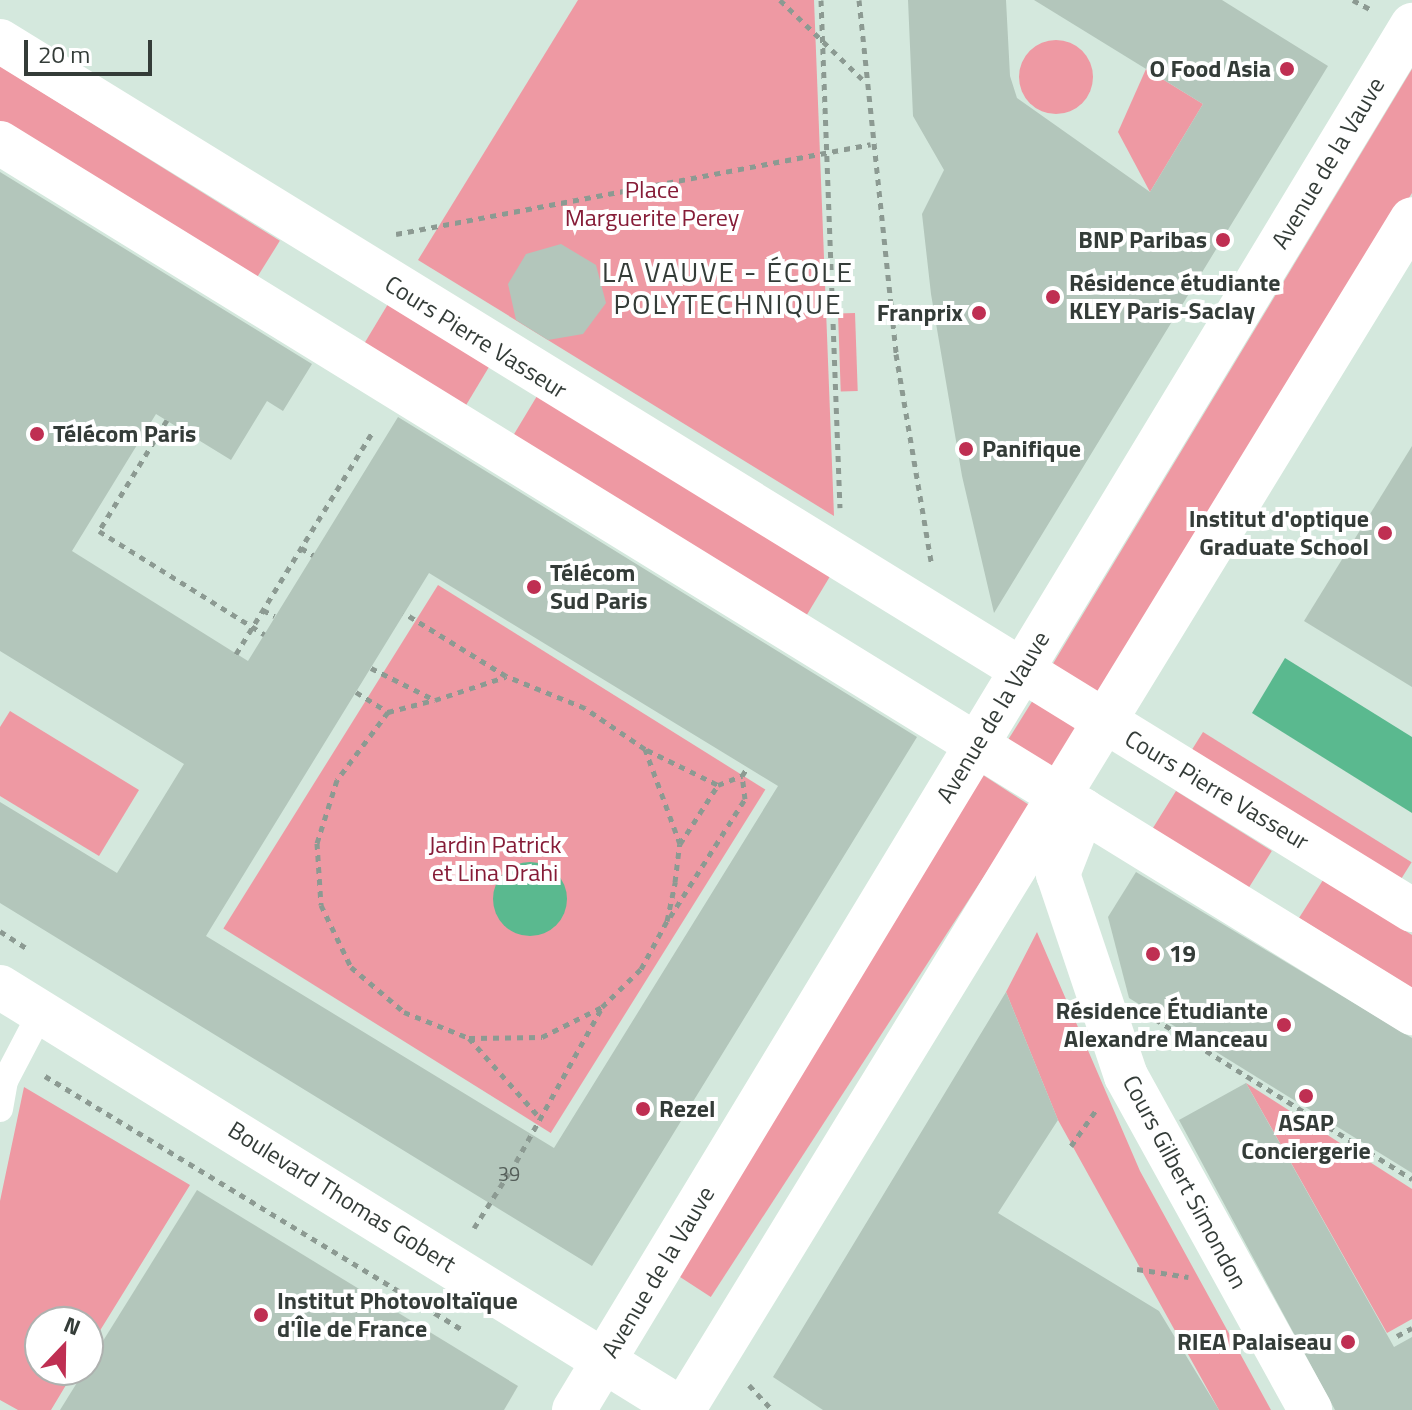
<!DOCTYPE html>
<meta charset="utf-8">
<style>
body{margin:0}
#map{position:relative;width:1412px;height:1410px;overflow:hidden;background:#d4e8dd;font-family:"Titillium Web",sans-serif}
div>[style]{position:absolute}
.green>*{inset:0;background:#ee99a3;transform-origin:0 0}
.round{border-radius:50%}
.water>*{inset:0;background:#5ab98f}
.building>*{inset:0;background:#b3c6bb}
.path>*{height:5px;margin-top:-2.5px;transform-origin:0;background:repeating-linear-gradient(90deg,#8c9a92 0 6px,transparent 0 12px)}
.lane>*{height:26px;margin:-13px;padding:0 13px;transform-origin:13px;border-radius:13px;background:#fff}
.street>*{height:44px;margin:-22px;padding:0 22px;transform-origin:22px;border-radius:22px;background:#fff}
.secondary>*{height:44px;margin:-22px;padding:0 22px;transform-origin:22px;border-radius:22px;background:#fff}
.dots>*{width:22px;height:22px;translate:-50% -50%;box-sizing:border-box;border:4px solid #fff;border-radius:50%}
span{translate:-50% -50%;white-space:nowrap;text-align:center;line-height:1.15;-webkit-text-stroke:8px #fff;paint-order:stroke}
.number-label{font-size:20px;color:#545e59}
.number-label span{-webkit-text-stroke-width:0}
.poi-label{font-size:24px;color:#343c38;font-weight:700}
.right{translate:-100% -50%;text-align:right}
.left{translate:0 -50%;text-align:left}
.street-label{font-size:24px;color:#343c38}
.park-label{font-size:24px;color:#861c37}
.quarter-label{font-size:28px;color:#343c38;letter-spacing:2px}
.north{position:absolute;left:24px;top:1306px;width:80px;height:80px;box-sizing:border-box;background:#fff;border:2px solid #aeb1af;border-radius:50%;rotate:22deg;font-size:22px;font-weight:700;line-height:32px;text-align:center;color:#343c38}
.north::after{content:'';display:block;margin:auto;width:28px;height:36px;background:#bf2f52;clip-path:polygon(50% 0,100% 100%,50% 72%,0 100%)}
.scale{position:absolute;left:24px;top:40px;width:128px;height:36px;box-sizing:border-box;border:4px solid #343c38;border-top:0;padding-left:10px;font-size:24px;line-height:28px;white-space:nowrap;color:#343c38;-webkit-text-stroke:6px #fff;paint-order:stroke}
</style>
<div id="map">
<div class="green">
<i style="clip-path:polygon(578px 0,814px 0,834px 516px,418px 260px)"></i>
<i class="round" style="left:1019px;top:40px;width:74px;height:74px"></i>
<i style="left:0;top:66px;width:330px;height:59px;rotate:32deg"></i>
<i style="clip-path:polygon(1146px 69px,1203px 104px,1150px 192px,1118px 132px)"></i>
<i style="clip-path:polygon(1412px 69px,1412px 193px,1101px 697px,1051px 667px)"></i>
<i style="left:388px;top:304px;width:119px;height:51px;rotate:31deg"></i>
<i style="left:855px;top:313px;width:78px;height:17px;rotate:88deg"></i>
<i style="left:537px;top:396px;width:344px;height:52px;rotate:31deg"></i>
<i style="left:438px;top:585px;width:386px;height:405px;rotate:32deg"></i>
<i style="left:1033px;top:700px;width:55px;height:52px;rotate:32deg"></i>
<i style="clip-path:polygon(10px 711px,139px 790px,99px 856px,0 796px,0 727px)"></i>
<i style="left:1203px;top:732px;width:246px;height:23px;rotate:32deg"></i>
<i style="left:983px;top:775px;width:56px;height:586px;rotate:33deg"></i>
<i style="left:1176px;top:791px;width:113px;height:45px;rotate:32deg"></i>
<i style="clip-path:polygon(1323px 880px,1412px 935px,1412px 988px,1299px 918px)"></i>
<i style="clip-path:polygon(1037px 932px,1140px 1171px,1271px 1410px,1219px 1410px,1058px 1120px,1006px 992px)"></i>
<i style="clip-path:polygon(1246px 1083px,1412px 1189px,1412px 1319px,1387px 1333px)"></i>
<i style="clip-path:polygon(24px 1087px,190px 1185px,88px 1350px,88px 1322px,40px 1322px,40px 1370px,75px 1370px,51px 1410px,18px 1410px,0 1400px,0 1201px)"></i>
</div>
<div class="water">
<i style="clip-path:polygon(1285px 658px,1412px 737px,1412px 813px,1252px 713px)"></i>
<i class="round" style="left:493px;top:862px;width:74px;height:74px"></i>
</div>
<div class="building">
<i style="clip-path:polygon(908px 0,1006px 0,1010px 76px,1017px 98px,1150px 192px,1203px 104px,1034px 0,1222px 0,1328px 66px,994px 613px,962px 476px,931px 294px,922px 214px,944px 170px,913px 116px)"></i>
<i style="clip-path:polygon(evenodd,0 172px,312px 364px,283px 411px,267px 401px,231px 460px,156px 414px,72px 551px,248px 661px,398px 417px,917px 737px,592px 1266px,0 903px,0 802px,117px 873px,184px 764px,0 651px,0 172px,429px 573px,778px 786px,554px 1148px,206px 936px,429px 573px)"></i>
<i style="clip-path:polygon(561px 244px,596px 265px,606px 303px,583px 334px,548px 340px,516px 320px,508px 284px,526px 254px)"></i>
<i style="clip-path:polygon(1412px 446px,1412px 687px,1304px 621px)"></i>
<i style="clip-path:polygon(1136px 872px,1412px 1038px,1412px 1173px,1129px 998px,1108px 917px)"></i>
<i style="clip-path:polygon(1006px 992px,1058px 1120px,998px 1213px,1159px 1311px,1219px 1410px,823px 1410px,773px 1377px)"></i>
<i style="clip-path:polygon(1246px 1083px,1394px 1347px,1412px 1337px,1412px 1410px,1335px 1410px,1179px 1120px)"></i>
<i style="clip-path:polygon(197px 1190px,518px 1386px,504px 1410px,60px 1410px)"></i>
</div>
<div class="path">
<i style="left:780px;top:0;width:115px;rotate:43.9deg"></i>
<i style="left:821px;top:0;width:508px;rotate:87.86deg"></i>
<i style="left:859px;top:0;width:356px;rotate:84deg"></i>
<i style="left:896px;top:354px;width:211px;rotate:80.4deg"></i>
<i style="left:1353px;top:0;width:19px;rotate:28deg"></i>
<i style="left:396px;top:234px;width:483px;rotate:-10.7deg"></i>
<i style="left:167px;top:420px;width:130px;rotate:121.5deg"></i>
<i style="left:99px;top:531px;width:195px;rotate:32deg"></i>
<i style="left:301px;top:548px;width:14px;rotate:30deg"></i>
<i style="left:263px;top:610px;width:13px;rotate:27deg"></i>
<i style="left:236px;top:654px;width:259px;rotate:-58.4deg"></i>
<i style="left:371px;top:668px;width:72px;rotate:26.6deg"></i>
<i style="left:435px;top:700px;width:74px;rotate:-18.2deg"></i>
<i style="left:356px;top:692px;width:38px;rotate:32deg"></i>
<i style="left:388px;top:712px;width:85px;rotate:126.9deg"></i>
<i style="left:337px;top:780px;width:66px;rotate:107.6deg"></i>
<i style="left:317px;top:843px;width:62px;rotate:86.3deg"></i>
<i style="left:321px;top:905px;width:69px;rotate:64.2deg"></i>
<i style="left:351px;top:967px;width:70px;rotate:40.3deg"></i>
<i style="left:404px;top:1012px;width:70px;rotate:21.8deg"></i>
<i style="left:469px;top:1038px;width:73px;rotate:-0.8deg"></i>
<i style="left:542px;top:1037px;width:67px;rotate:-26.6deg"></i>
<i style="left:602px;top:1007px;width:54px;rotate:-44.3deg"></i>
<i style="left:641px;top:969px;width:55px;rotate:-61.6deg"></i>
<i style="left:667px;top:921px;width:40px;rotate:-78deg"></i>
<i style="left:675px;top:882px;width:38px;rotate:-83deg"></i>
<i style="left:680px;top:844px;width:101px;rotate:-110.2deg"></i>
<i style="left:645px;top:749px;width:73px;rotate:-145.7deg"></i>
<i style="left:585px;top:708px;width:85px;rotate:-157.9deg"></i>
<i style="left:506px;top:676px;width:120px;rotate:-148.3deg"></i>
<i style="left:388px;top:712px;width:48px;rotate:-14.6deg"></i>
<i style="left:647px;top:750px;width:79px;rotate:26.2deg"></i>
<i style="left:718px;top:785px;width:26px;rotate:-21deg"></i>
<i style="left:742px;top:776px;width:9px;rotate:-58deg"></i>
<i style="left:680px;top:844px;width:70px;rotate:-57.2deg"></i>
<i style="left:670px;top:917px;width:140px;rotate:-57.6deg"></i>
<i style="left:745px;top:799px;width:23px;rotate:-97deg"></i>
<i style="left:0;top:931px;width:31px;rotate:33deg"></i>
<i style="left:1155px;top:1019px;width:303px;rotate:31.9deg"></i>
<i style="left:469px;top:1038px;width:108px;rotate:48.4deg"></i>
<i style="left:45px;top:1076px;width:487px;rotate:31.3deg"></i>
<i style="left:1071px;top:1146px;width:44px;rotate:-55.2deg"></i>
<i style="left:516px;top:1162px;width:175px;rotate:-60.9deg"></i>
<i style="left:474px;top:1228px;width:65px;rotate:-57.5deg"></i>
<i style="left:1137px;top:1269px;width:52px;rotate:8.9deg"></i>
<i style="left:1397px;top:1336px;width:17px;rotate:-28deg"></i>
<i style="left:749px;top:1385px;width:34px;rotate:47deg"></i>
</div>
<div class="lane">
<i style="left:0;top:1109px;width:28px;rotate:-80deg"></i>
<i style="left:5px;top:1081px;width:78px;rotate:-62.4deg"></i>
</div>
<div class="street">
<i style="left:0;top:41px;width:1658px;rotate:31.61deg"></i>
<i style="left:0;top:143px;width:1659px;rotate:31.64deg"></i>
<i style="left:1083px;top:810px;width:69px;rotate:111.3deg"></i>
<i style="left:1058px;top:874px;width:213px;rotate:71.4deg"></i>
<i style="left:1126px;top:1076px;width:381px;rotate:61.1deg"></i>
</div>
<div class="secondary">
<i style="left:0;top:987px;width:803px;rotate:31.77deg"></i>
<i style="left:574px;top:1410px;width:1619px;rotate:-58.82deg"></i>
<i style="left:683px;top:1410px;width:1396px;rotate:-58.53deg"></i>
</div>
<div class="dots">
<i style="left:1287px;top:69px;background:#bf2f52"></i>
<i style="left:1223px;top:240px;background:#bf2f52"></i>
<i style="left:1053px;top:297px;background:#bf2f52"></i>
<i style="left:979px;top:313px;background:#bf2f52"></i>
<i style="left:37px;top:434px;background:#bf2f52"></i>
<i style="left:966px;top:449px;background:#bf2f52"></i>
<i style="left:1385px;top:533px;background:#bf2f52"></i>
<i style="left:534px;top:587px;background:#bf2f52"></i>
<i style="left:1153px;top:954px;background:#bf2f52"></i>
<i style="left:1284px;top:1025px;background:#bf2f52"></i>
<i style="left:1306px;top:1096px;background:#bf2f52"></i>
<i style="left:643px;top:1109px;background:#bf2f52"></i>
<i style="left:261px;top:1315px;background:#bf2f52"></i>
<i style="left:1348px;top:1342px;background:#bf2f52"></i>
</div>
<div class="number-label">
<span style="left:509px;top:1173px">39</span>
</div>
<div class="poi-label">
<span class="right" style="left:1271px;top:69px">O Food Asia</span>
<span class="right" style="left:1207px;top:240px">BNP Paribas</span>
<span class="left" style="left:1069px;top:297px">Résidence étudiante<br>KLEY Paris-Saclay</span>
<span class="right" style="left:963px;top:313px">Franprix</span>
<span class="left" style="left:53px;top:434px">Télécom Paris</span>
<span class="left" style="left:982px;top:449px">Panifique</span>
<span class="right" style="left:1369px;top:533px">Institut d'optique<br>Graduate School</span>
<span class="left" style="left:550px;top:587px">Télécom<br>Sud Paris</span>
<span class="left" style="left:1169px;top:954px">19</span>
<span class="right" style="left:1268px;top:1025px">Résidence Étudiante<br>Alexandre Manceau</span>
<span class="left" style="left:659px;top:1109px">Rezel</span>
<span style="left:1306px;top:1137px">ASAP<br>Conciergerie</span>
<span class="left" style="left:277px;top:1315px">Institut Photovoltaïque<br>d'Île de France</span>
<span class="right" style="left:1332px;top:1342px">RIEA Palaiseau</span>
</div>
<div class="street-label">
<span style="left:1328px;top:163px;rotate:-59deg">Avenue de la Vauve</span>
<span style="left:476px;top:337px;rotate:32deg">Cours Pierre Vasseur</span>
<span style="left:993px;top:717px;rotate:-59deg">Avenue de la Vauve</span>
<span style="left:1217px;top:790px;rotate:31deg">Cours Pierre Vasseur</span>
<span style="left:1185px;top:1182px;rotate:62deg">Cours Gilbert Simondon</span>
<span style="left:342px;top:1197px;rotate:32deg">Boulevard Thomas Gobert</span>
<span style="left:658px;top:1272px;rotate:-59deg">Avenue de la Vauve</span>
</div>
<div class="park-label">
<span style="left:652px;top:204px">Place<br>Marguerite Perey</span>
<span style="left:495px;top:859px">Jardin Patrick<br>et Lina Drahi</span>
</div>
<div class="quarter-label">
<span style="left:728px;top:288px">LA VAUVE - ÉCOLE<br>POLYTECHNIQUE</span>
</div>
<div class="north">N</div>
<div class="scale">20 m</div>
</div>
